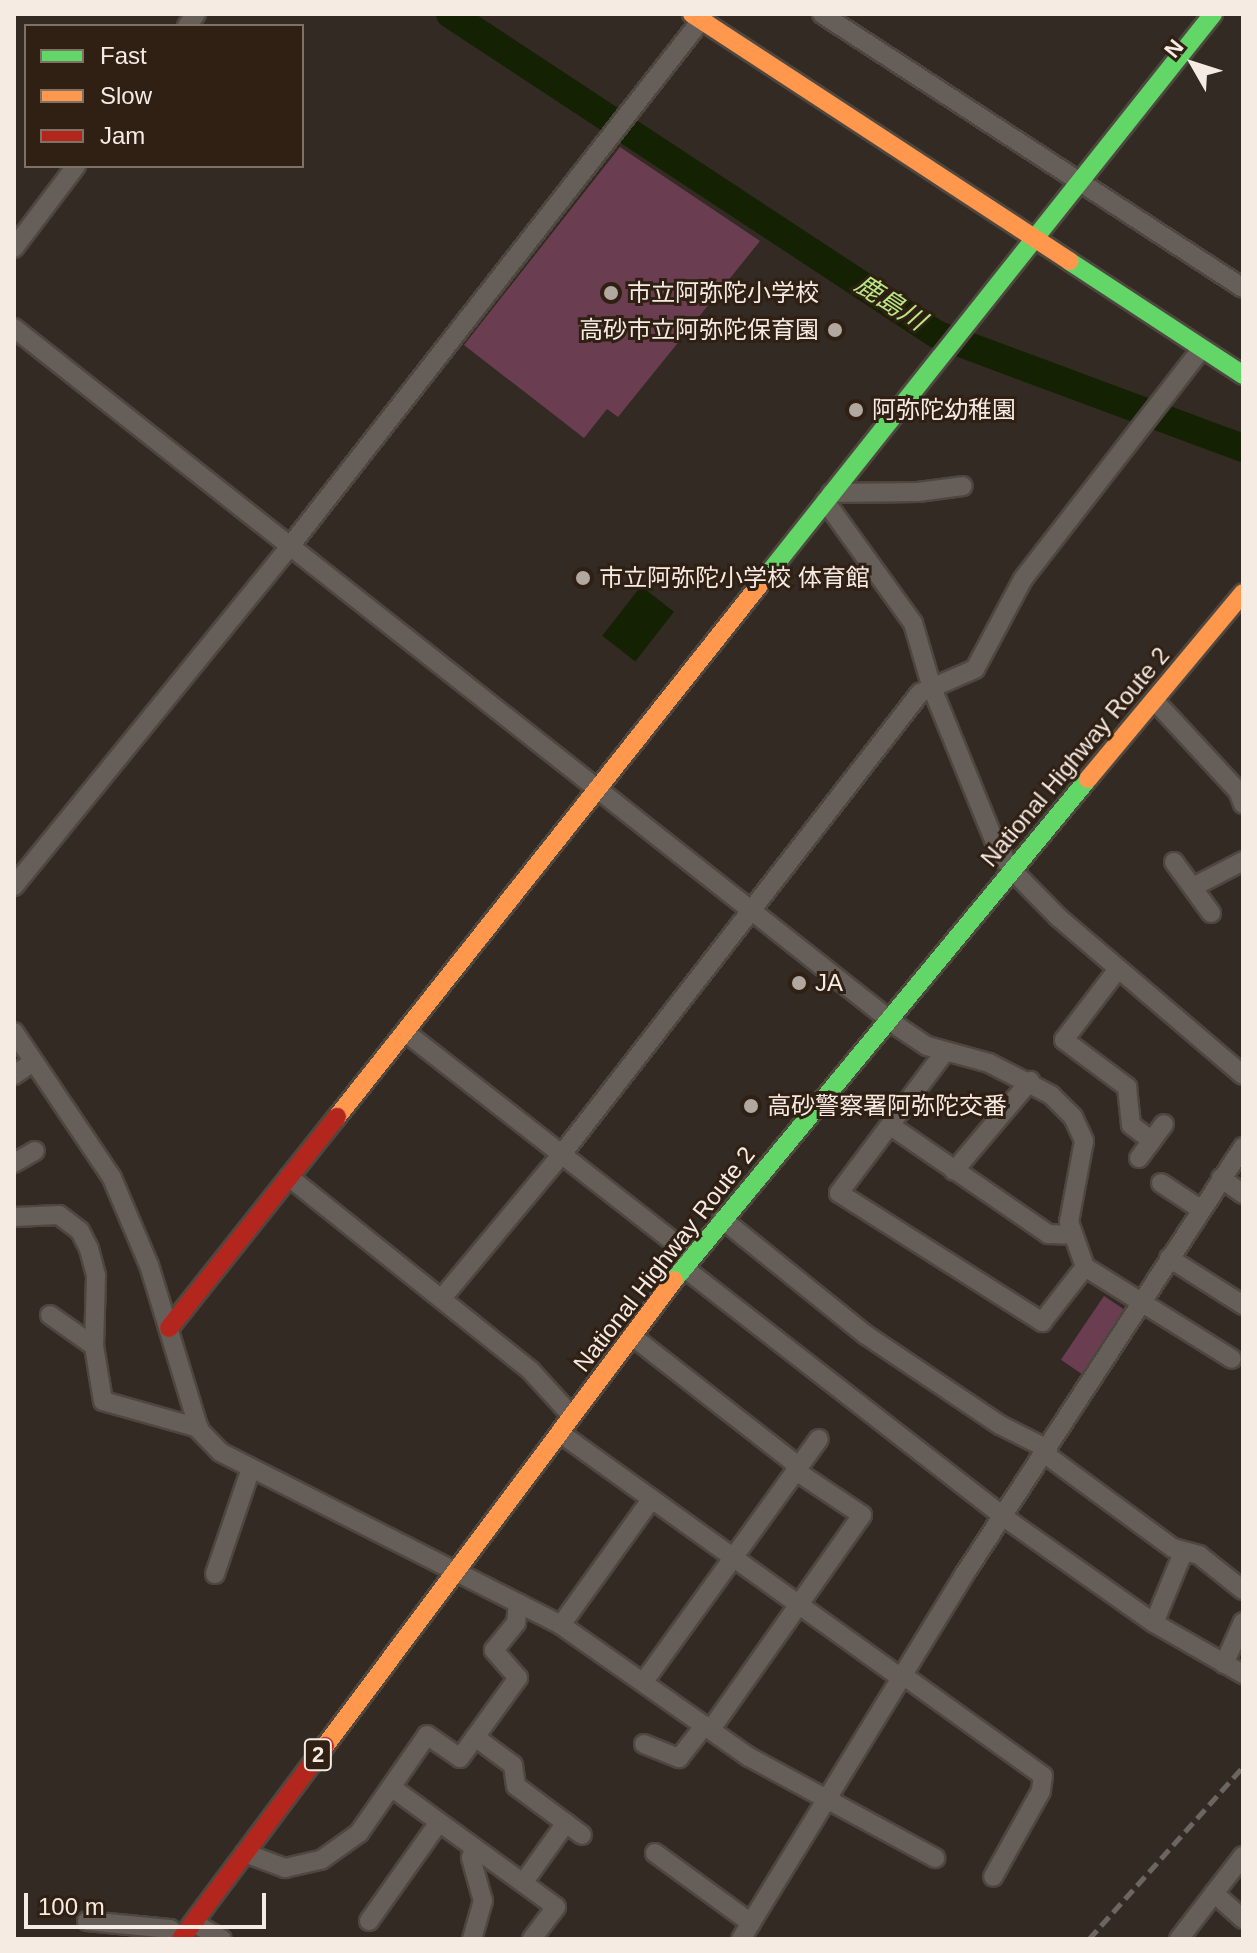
<!DOCTYPE html>
<meta charset="utf-8">
<style>
body{margin:0}
#map{position:relative;width:1257px;height:1953px;overflow:hidden;background:#332b23;font-family:Arial,"Noto Sans JP",sans-serif}
div>[style]{position:absolute}
.green>*{inset:0;background:#6a3e50;transform-origin:0 0}
.water>*{inset:0;background:#142203;transform-origin:0 0}
.river>*{height:28px;margin:-14px;padding:0 14px;transform-origin:14px;border-radius:14px;background:#142203}
.roads{filter:drop-shadow(2px 0 #4e4740) drop-shadow(-2px 0 #4e4740) drop-shadow(0 2px #4e4740) drop-shadow(0 -2px #4e4740)}
.street>*{height:18px;margin:-9px;padding:0 9px;transform-origin:9px;border-radius:9px;background:#665e58}
.fast>*{height:18px;margin:-9px;padding:0 9px;transform-origin:9px;border-radius:9px;background:#63d668}
.slow>*{height:18px;margin:-9px;padding:0 9px;transform-origin:9px;border-radius:9px;background:#ff974d}
.jam>*{height:18px;margin:-9px;padding:0 9px;transform-origin:9px;border-radius:9px;background:#b3261e}
.rail>*{height:5px;margin-top:-2.5px;transform-origin:0;background:repeating-linear-gradient(90deg,#6c6661 0 12px,transparent 0 18px)}
.dots>*{width:22px;height:22px;translate:-50% -50%;box-sizing:border-box;border:4px solid #2f2013;border-radius:50%}
span{translate:-50% -50%;white-space:nowrap;text-align:center;line-height:1.15;-webkit-text-stroke:6px #2f2013;paint-order:stroke}
.shield-label span{padding:2px 6px;background:#2f2013;border:2px solid;border-radius:6px;-webkit-text-stroke-width:0}
.shield-label{font-size:22px;color:#f5ebe3;font-weight:700}
.poi-label{font-size:24px;color:#f5ebe3}
.left{translate:0 -50%;text-align:left}
.right{translate:-100% -50%;text-align:right}
.street-label{font-size:24px;color:#f5ebe3}
.water-label{font-size:26px;color:#b7e883;font-style:italic}
.frame{position:absolute;inset:0;border:16px solid #f5ebe3;pointer-events:none}
.legend{position:absolute;left:24px;top:24px;width:280px;height:144px;box-sizing:border-box;background:#2f2013;border:2px solid #7e7166;margin:0;padding:10px 14px;list-style:none;font-size:24px;color:#f5ebe3}
.legend li{display:flex;align-items:center;gap:16px;height:40px}
.legend b{width:40px;border:2px solid #7e7166}
.north{position:absolute;left:1153px;top:24px;width:80px;height:80px;-webkit-text-stroke:6px #2f2013;paint-order:stroke;rotate:309deg;font-size:22px;font-weight:700;line-height:32px;text-align:center;color:#f5ebe3}
.north::after{content:'';display:block;margin:auto;width:28px;height:36px;background:#f5ebe3;clip-path:polygon(50% 0,100% 100%,50% 72%,0 100%)}
.scale{position:absolute;left:24px;top:1893px;width:242px;height:36px;box-sizing:border-box;border:4px solid #f5ebe3;border-top:0;padding-left:10px;font-size:24px;line-height:28px;white-space:nowrap;color:#f5ebe3;-webkit-text-stroke:6px #2f2013;paint-order:stroke}
</style>
<div id="map">
<div class="green">
<i style="clip-path:polygon(620px 147px,760px 241px,618px 417px,607px 409px,584px 438px,464px 345px)"></i>
<i style="left:1104px;top:1296px;width:27px;height:77px;rotate:34deg"></i>
</div>
<div class="water">
<i style="left:641px;top:586px;width:42px;height:63px;rotate:38deg"></i>
</div>
<div class="river">
<i style="left:450px;top:14px;width:582px;rotate:33.36deg"></i>
<i style="left:936px;top:334px;width:327px;rotate:20.4deg"></i>
</div>
<div class="roads">
<div class="street">
<i style="left:822px;top:14px;width:502px;rotate:33.06deg"></i>
<i style="left:187px;top:26px;width:15px;rotate:-53deg"></i>
<i style="left:14px;top:248px;width:103px;rotate:-52.9deg"></i>
<i style="left:14px;top:328px;width:1129px;rotate:38.31deg"></i>
<i style="left:900px;top:1028px;width:32px;rotate:34deg"></i>
<i style="left:927px;top:1046px;width:64px;rotate:15.3deg"></i>
<i style="left:989px;top:1063px;width:70px;rotate:27.3deg"></i>
<i style="left:1051px;top:1095px;width:31px;rotate:45deg"></i>
<i style="left:1073px;top:1117px;width:26px;rotate:65deg"></i>
<i style="left:1084px;top:1141px;width:82px;rotate:100.5deg"></i>
<i style="left:1069px;top:1222px;width:48px;rotate:70.4deg"></i>
<i style="left:1085px;top:1267px;width:173px;rotate:32deg"></i>
<i style="left:831px;top:493px;width:87px;rotate:-0.7deg"></i>
<i style="left:918px;top:492px;width:45px;rotate:-7.6deg"></i>
<i style="left:825px;top:501px;width:150px;rotate:54.2deg"></i>
<i style="left:913px;top:623px;width:68px;rotate:73.7deg"></i>
<i style="left:932px;top:688px;width:164px;rotate:67.8deg"></i>
<i style="left:994px;top:840px;width:34px;rotate:60deg"></i>
<i style="left:1011px;top:869px;width:67px;rotate:45.6deg"></i>
<i style="left:1058px;top:917px;width:243px;rotate:40.5deg"></i>
<i style="left:1154px;top:700px;width:124px;rotate:47.3deg"></i>
<i style="left:1238px;top:791px;width:14px;rotate:69deg"></i>
<i style="left:1174px;top:862px;width:63px;rotate:54deg"></i>
<i style="left:14px;top:886px;width:439px;rotate:-50.9deg"></i>
<i style="left:291px;top:545px;width:674px;rotate:-51.99deg"></i>
<i style="left:1193px;top:887px;width:56px;rotate:-27.5deg"></i>
<i style="left:1118px;top:969px;width:89px;rotate:127.3deg"></i>
<i style="left:1064px;top:1040px;width:79px;rotate:36.7deg"></i>
<i style="left:1127px;top:1087px;width:38px;rotate:84deg"></i>
<i style="left:1131px;top:1125px;width:26px;rotate:37deg"></i>
<i style="left:14px;top:1032px;width:176px;rotate:56.1deg"></i>
<i style="left:112px;top:1178px;width:95px;rotate:67deg"></i>
<i style="left:149px;top:1265px;width:172px;rotate:73.1deg"></i>
<i style="left:199px;top:1430px;width:30px;rotate:46deg"></i>
<i style="left:220px;top:1452px;width:382px;rotate:26.9deg"></i>
<i style="left:561px;top:1625px;width:230px;rotate:35.1deg"></i>
<i style="left:749px;top:1757px;width:212px;rotate:28.5deg"></i>
<i style="left:405px;top:1032px;width:364px;rotate:38deg"></i>
<i style="left:944px;top:1053px;width:175px;rotate:126.9deg"></i>
<i style="left:839px;top:1193px;width:241px;rotate:32.4deg"></i>
<i style="left:1042px;top:1322px;width:70px;rotate:-52deg"></i>
<i style="left:14px;top:1075px;width:23px;rotate:-34deg"></i>
<i style="left:891px;top:1126px;width:191px;rotate:34.5deg"></i>
<i style="left:1048px;top:1234px;width:24px;rotate:2deg"></i>
<i style="left:1139px;top:1158px;width:42px;rotate:-53.7deg"></i>
<i style="left:14px;top:1163px;width:24px;rotate:-30deg"></i>
<i style="left:954px;top:1171px;width:118px;rotate:-49.8deg"></i>
<i style="left:289px;top:1177px;width:310px;rotate:38.7deg"></i>
<i style="left:531px;top:1371px;width:61px;rotate:47.7deg"></i>
<i style="left:1221px;top:1178px;width:27px;rotate:36deg"></i>
<i style="left:1161px;top:1183px;width:47px;rotate:33.7deg"></i>
<i style="left:14px;top:1217px;width:45px;rotate:-2.5deg"></i>
<i style="left:59px;top:1215px;width:26px;rotate:37deg"></i>
<i style="left:80px;top:1231px;width:20px;rotate:63deg"></i>
<i style="left:89px;top:1249px;width:28px;rotate:75deg"></i>
<i style="left:96px;top:1276px;width:70px;rotate:91.6deg"></i>
<i style="left:94px;top:1346px;width:56px;rotate:80.7deg"></i>
<i style="left:103px;top:1401px;width:100px;rotate:15.7deg"></i>
<i style="left:722px;top:1219px;width:185px;rotate:38.9deg"></i>
<i style="left:866px;top:1335px;width:161px;rotate:33.9deg"></i>
<i style="left:1000px;top:1425px;width:54px;rotate:26.6deg"></i>
<i style="left:1169px;top:1258px;width:88px;rotate:32.4deg"></i>
<i style="left:683px;top:1267px;width:408px;rotate:37.9deg"></i>
<i style="left:1005px;top:1518px;width:182px;rotate:35.2deg"></i>
<i style="left:1154px;top:1623px;width:103px;rotate:29.8deg"></i>
<i style="left:442px;top:1298px;width:187px;rotate:-50.2deg"></i>
<i style="left:562px;top:1154px;width:584px;rotate:-52.17deg"></i>
<i style="left:920px;top:693px;width:60px;rotate:-23.6deg"></i>
<i style="left:975px;top:669px;width:102px;rotate:-61.9deg"></i>
<i style="left:1023px;top:579px;width:292px;rotate:-52.2deg"></i>
<i style="left:50px;top:1315px;width:54px;rotate:35.2deg"></i>
<i style="left:632px;top:1336px;width:203px;rotate:38deg"></i>
<i style="left:792px;top:1461px;width:17px;rotate:54deg"></i>
<i style="left:802px;top:1475px;width:72px;rotate:33.7deg"></i>
<i style="left:862px;top:1515px;width:262px;rotate:125.2deg"></i>
<i style="left:560px;top:1433px;width:421px;rotate:35.7deg"></i>
<i style="left:1045px;top:1454px;width:159px;rotate:36.3deg"></i>
<i style="left:1173px;top:1548px;width:27px;rotate:15deg"></i>
<i style="left:1199px;top:1555px;width:56px;rotate:38.5deg"></i>
<i style="left:215px;top:1574px;width:112px;rotate:-71.2deg"></i>
<i style="left:1154px;top:1623px;width:76px;rotate:-67.5deg"></i>
<i style="left:561px;top:1625px;width:153px;rotate:-54.3deg"></i>
<i style="left:1224px;top:1664px;width:46px;rotate:-65.7deg"></i>
<i style="left:904px;top:1676px;width:171px;rotate:35.7deg"></i>
<i style="left:1043px;top:1776px;width:15px;rotate:98deg"></i>
<i style="left:1041px;top:1791px;width:98px;rotate:119.2deg"></i>
<i style="left:645px;top:1680px;width:297px;rotate:-54.2deg"></i>
<i style="left:475px;top:1737px;width:47px;rotate:36.4deg"></i>
<i style="left:513px;top:1765px;width:21px;rotate:82deg"></i>
<i style="left:516px;top:1786px;width:82px;rotate:36.6deg"></i>
<i style="left:644px;top:1744px;width:38px;rotate:22deg"></i>
<i style="left:679px;top:1758px;width:42px;rotate:-51.8deg"></i>
<i style="left:391px;top:1787px;width:204px;rotate:36deg"></i>
<i style="left:556px;top:1907px;width:40px;rotate:127deg"></i>
<i style="left:245px;top:1853px;width:43px;rotate:20.6deg"></i>
<i style="left:285px;top:1868px;width:37px;rotate:-13deg"></i>
<i style="left:321px;top:1860px;width:47px;rotate:-35.4deg"></i>
<i style="left:359px;top:1833px;width:119px;rotate:-55.2deg"></i>
<i style="left:427px;top:1735px;width:40px;rotate:34.9deg"></i>
<i style="left:460px;top:1758px;width:99px;rotate:-54.1deg"></i>
<i style="left:518px;top:1678px;width:37px;rotate:-131deg"></i>
<i style="left:494px;top:1650px;width:35px;rotate:-51deg"></i>
<i style="left:516px;top:1623px;width:20px;rotate:-84deg"></i>
<i style="left:655px;top:1853px;width:119px;rotate:36.1deg"></i>
<i style="left:523px;top:1883px;width:74px;rotate:-54.4deg"></i>
<i style="left:1214px;top:1893px;width:39px;rotate:42deg"></i>
<i style="left:87px;top:1921px;width:83px;rotate:5.5deg"></i>
<i style="left:170px;top:1929px;width:16px;rotate:40deg"></i>
<i style="left:369px;top:1921px;width:121px;rotate:-54.7deg"></i>
<i style="left:194px;top:1923px;width:32px;rotate:30deg"></i>
<i style="left:472px;top:1939px;width:40px;rotate:-74deg"></i>
<i style="left:483px;top:1901px;width:45px;rotate:-105.6deg"></i>
<i style="left:471px;top:1858px;width:10px;rotate:-73deg"></i>
<i style="left:741px;top:1939px;width:427px;rotate:-58.5deg"></i>
<i style="left:964px;top:1575px;width:511px;rotate:-56.9deg"></i>
<i style="left:1179px;top:1939px;width:105px;rotate:-52.4deg"></i>
</div>
<div class="fast">
<i style="left:1069px;top:261px;width:208px;rotate:33.2deg"></i>
<i style="left:760px;top:584px;width:728px;rotate:-51.52deg"></i>
<i style="left:674px;top:1280px;width:650px;rotate:-50.43deg"></i>
</div>
<div class="slow">
<i style="left:692px;top:14px;width:451px;rotate:33.2deg"></i>
<i style="left:1088px;top:779px;width:242px;rotate:-50.2deg"></i>
<i style="left:337px;top:1117px;width:680px;rotate:-51.56deg"></i>
<i style="left:325px;top:1746px;width:582px;rotate:-53.17deg"></i>
</div>
<div class="jam">
<i style="left:169px;top:1328px;width:270px;rotate:-51.5deg"></i>
<i style="left:181px;top:1939px;width:241px;rotate:-53.3deg"></i>
</div>
</div>
<div class="rail">
<i style="left:1089px;top:1939px;width:231px;rotate:-48.2deg"></i>
</div>
<div class="dots">
<i style="left:611px;top:293px;background:#b1a8a0"></i>
<i style="left:835px;top:330px;background:#b1a8a0"></i>
<i style="left:856px;top:410px;background:#b1a8a0"></i>
<i style="left:583px;top:578px;background:#b1a8a0"></i>
<i style="left:799px;top:983px;background:#b1a8a0"></i>
<i style="left:751px;top:1106px;background:#b1a8a0"></i>
</div>
<div class="shield-label">
<span style="left:318px;top:1755px">2</span>
</div>
<div class="poi-label">
<span class="left" style="left:627px;top:293px">市立阿弥陀小学校</span>
<span class="right" style="left:819px;top:330px">高砂市立阿弥陀保育園</span>
<span class="left" style="left:872px;top:410px">阿弥陀幼稚園</span>
<span class="left" style="left:599px;top:578px">市立阿弥陀小学校 体育館</span>
<span class="left" style="left:815px;top:983px">JA</span>
<span class="left" style="left:767px;top:1106px">高砂警察署阿弥陀交番</span>
</div>
<div class="street-label">
<span style="left:1075px;top:757px;rotate:-50deg">National Highway Route 2</span>
<span style="left:664px;top:1259px;rotate:-52deg">National Highway Route 2</span>
</div>
<div class="water-label">
<span style="left:890px;top:303px;rotate:33deg">鹿島川</span>
</div>
<div class="frame"></div>
<ul class="legend">
<li><b style="height:10px;background:#63d668"></b>Fast</li>
<li><b style="height:10px;background:#ff974d"></b>Slow</li>
<li><b style="height:10px;background:#b3261e"></b>Jam</li>
</ul>
<div class="north">N</div>
<div class="scale">100 m</div>
</div>
